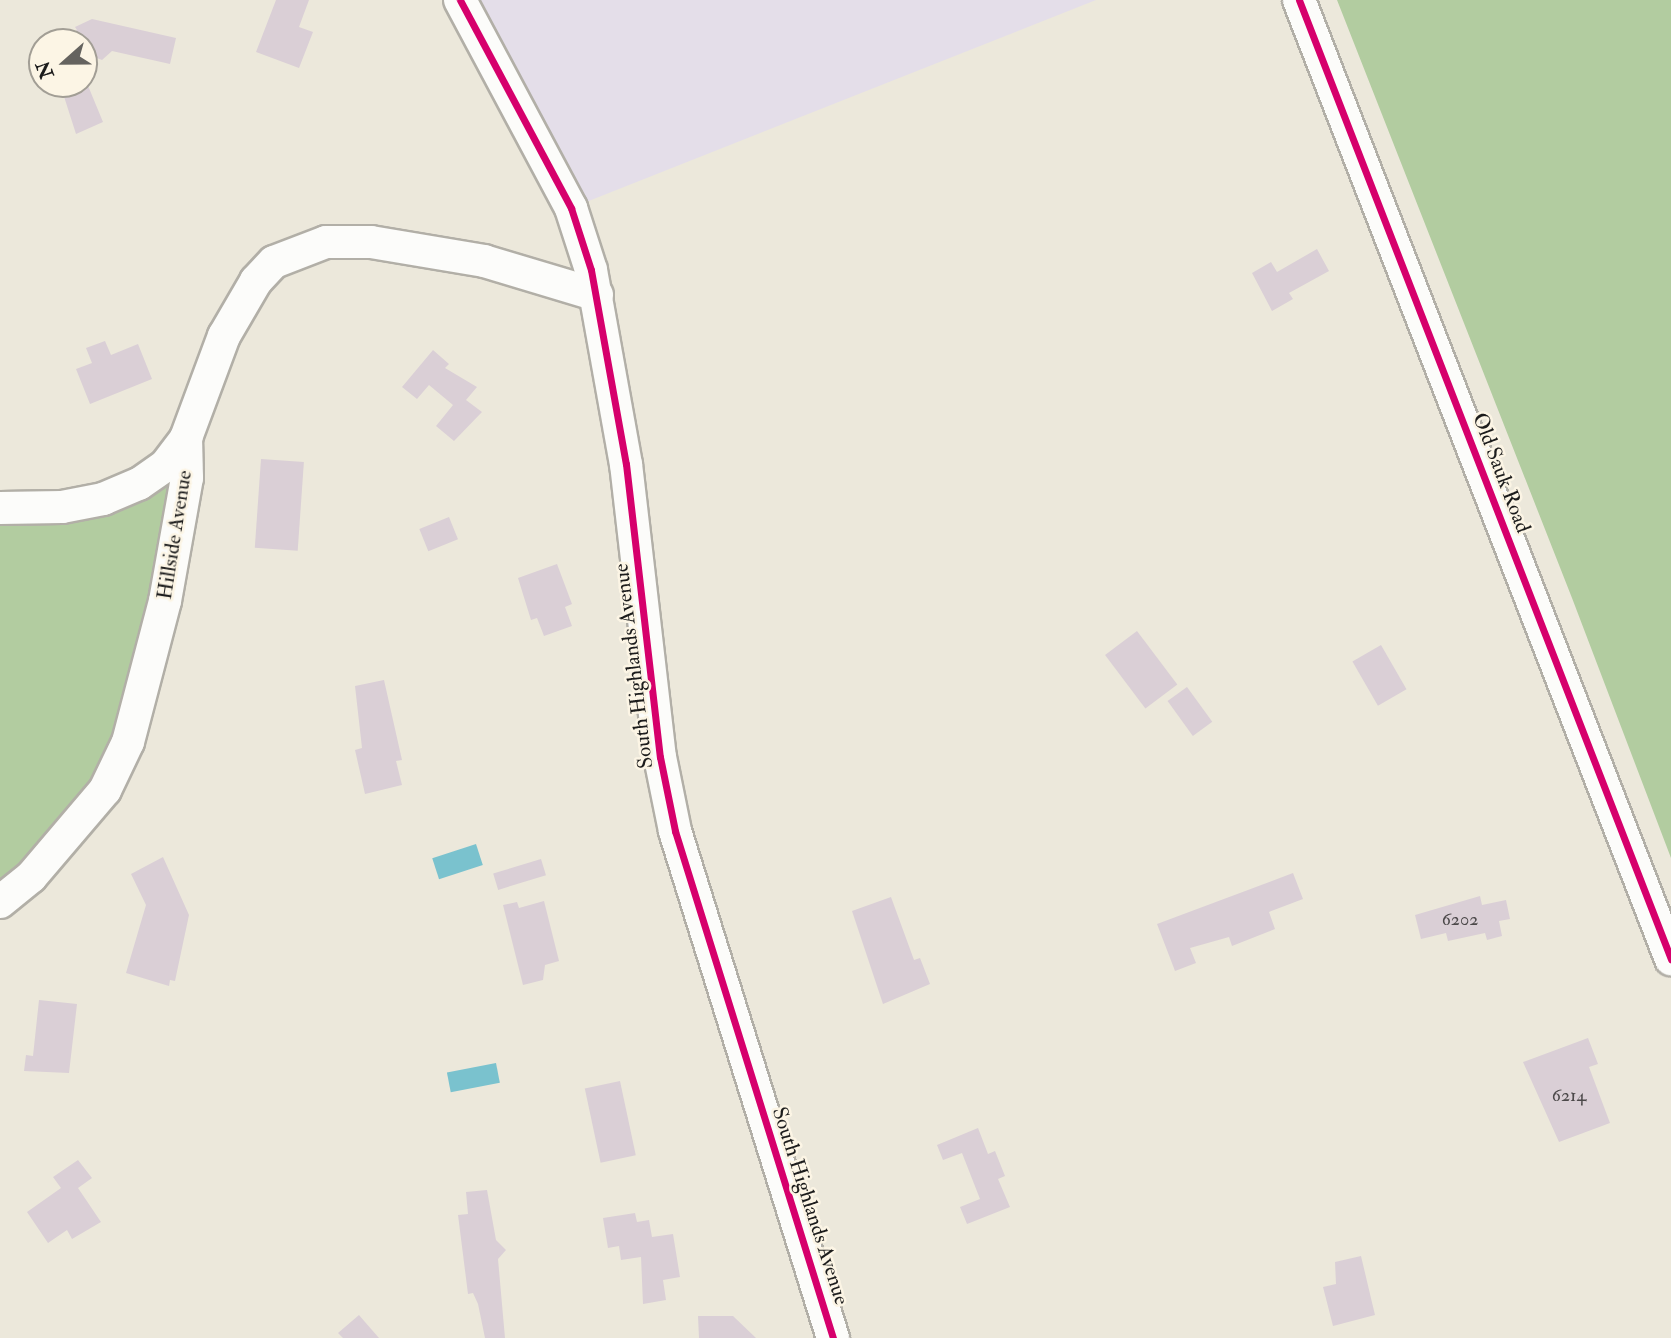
<!DOCTYPE html>
<style>
body{margin:0}
#map{position:relative;width:1671px;height:1338px;overflow:hidden;background:#ece8db;font-family:"IM FELL Double Pica",serif}
div>[style]{position:absolute}
.built>*{inset:0;background:#e4dee9}
.forest>*{inset:0;background:#b2cca0}
.water>*{inset:0;background:#7ac2ce;transform-origin:0 0}
.building>*{inset:0;background:#dacfd6;transform-origin:0 0}
.roads{filter:drop-shadow(2px 0 #b2afa7) drop-shadow(-2px 0 #b2afa7) drop-shadow(0 2px #b2afa7) drop-shadow(0 -2px #b2afa7)}
.minor>*{height:32px;margin:-16px;padding:0 16px;transform-origin:16px;border-radius:16px;background:#fcfcfa}
.cycleway>*{height:7px;margin:-3.5px;padding:0 3.5px;transform-origin:3.5px;border-radius:3.5px;background:#d6006c}
span{translate:-50% -50%;white-space:nowrap;text-align:center;line-height:1.15;-webkit-text-stroke:5px #fcf5e5;paint-order:stroke}
.number-label{font-size:18px;color:#4c494a}
.number-label span{-webkit-text-stroke-width:0}
.street-label{font-size:21px;color:#1c1c1c}
.north{position:absolute;left:28px;top:28px;width:70px;height:70px;box-sizing:border-box;background:#fcf5e5;border:2px solid #a29e95;border-radius:50%;rotate:249deg;font-size:19px;font-weight:700;line-height:28px;text-align:center;color:#1c1c1c}
.north::after{content:'';display:block;margin:auto;width:24px;height:32px;background:#65635f;clip-path:polygon(50% 0,100% 100%,50% 72%,0 100%)}
</style>
<div id="map">
<div class="built">
<i style="clip-path:polygon(460px 0,1096px 0,571px 208px)"></i>
</div>
<div class="forest">
<i style="clip-path:polygon(1337px 0,1671px 0,1671px 858px,1572px 598px)"></i>
<i style="clip-path:polygon(178px 461px,152px 625px,98px 789px,0 889px,0 518px)"></i>
</div>
<div class="water">
<i style="left:476px;top:844px;width:22px;height:46px;rotate:72deg"></i>
<i style="left:496px;top:1063px;width:20px;height:50px;rotate:79deg"></i>
</div>
<div class="building">
<i style="clip-path:polygon(276px 0,309px 0,299px 27px,313px 32px,299px 68px,256px 52px)"></i>
<i style="clip-path:polygon(92px 19px,176px 38px,170px 64px,112px 51px,102px 60px,89px 55px,84px 58px,84px 42px,62px 42px,77px 30px,75px 27px)"></i>
<i style="clip-path:polygon(35px 45px,42px 46px,42px 67px,32px 65px)"></i>
<i style="clip-path:polygon(84px 76px,103px 122px,76px 134px,60px 84px,84px 84px)"></i>
<i style="clip-path:polygon(1317px 249px,1329px 271px,1289px 293px,1293px 299px,1272px 311px,1252px 273px,1271px 262px,1277px 272px)"></i>
<i style="clip-path:polygon(105px 341px,111px 355px,138px 344px,152px 379px,90px 404px,76px 369px,92px 363px,86px 348px)"></i>
<i style="clip-path:polygon(433px 350px,449px 364px,445px 368px,477px 387px,466px 400px,482px 412px,454px 441px,436px 426px,453px 405px,429px 385px,417px 399px,402px 387px)"></i>
<i style="left:261px;top:459px;width:43px;height:89px;rotate:4deg"></i>
<i style="left:449px;top:517px;width:24px;height:32px;rotate:68deg"></i>
<i style="clip-path:polygon(557px 564px,572px 604px,565px 607px,572px 626px,544px 636px,537px 618px,531px 620px,518px 578px)"></i>
<i style="left:1137px;top:631px;width:67px;height:40px;rotate:53deg"></i>
<i style="left:1381px;top:645px;width:51px;height:33px;rotate:60deg"></i>
<i style="clip-path:polygon(384px 680px,402px 760px,396px 761px,402px 785px,365px 794px,355px 750px,362px 748px,355px 686px)"></i>
<i style="left:1187px;top:687px;width:43px;height:24px;rotate:54deg"></i>
<i style="clip-path:polygon(163px 857px,189px 915px,175px 981px,170px 980px,169px 986px,126px 973px,146px 905px,131px 874px)"></i>
<i style="left:541px;top:859px;width:17px;height:50px;rotate:73deg"></i>
<i style="clip-path:polygon(1293px 873px,1303px 899px,1269px 912px,1275px 929px,1232px 946px,1229px 937px,1190px 948px,1196px 963px,1175px 971px,1157px 924px)"></i>
<i style="clip-path:polygon(1480px 896px,1482px 905px,1506px 900px,1510px 919px,1499px 921px,1502px 936px,1487px 940px,1485px 933px,1448px 941px,1446px 933px,1421px 939px,1415px 915px)"></i>
<i style="clip-path:polygon(891px 897px,914px 960px,920px 958px,930px 984px,883px 1004px,852px 911px)"></i>
<i style="clip-path:polygon(544px 901px,559px 961px,545px 965px,543px 980px,523px 985px,503px 905px,517px 902px,519px 908px)"></i>
<i style="clip-path:polygon(39px 1000px,77px 1004px,69px 1073px,24px 1071px,26px 1055px,33px 1056px)"></i>
<i style="clip-path:polygon(1588px 1038px,1598px 1064px,1589px 1067px,1610px 1123px,1559px 1142px,1523px 1062px)"></i>
<i style="left:620px;top:1081px;width:76px;height:36px;rotate:78deg"></i>
<i style="clip-path:polygon(978px 1128px,988px 1154px,995px 1151px,1005px 1176px,998px 1179px,1010px 1207px,967px 1224px,960px 1207px,980px 1199px,962px 1153px,943px 1160px,937px 1145px)"></i>
<i style="clip-path:polygon(78px 1160px,92px 1178px,78px 1188px,101px 1222px,72px 1239px,67px 1230px,48px 1243px,27px 1212px,61px 1188px,53px 1177px)"></i>
<i style="clip-path:polygon(487px 1190px,496px 1240px,506px 1250px,498px 1259px,505px 1338px,485px 1338px,478px 1304px,473px 1293px,468px 1294px,458px 1215px,468px 1214px,466px 1192px)"></i>
<i style="clip-path:polygon(635px 1213px,637px 1222px,649px 1220px,652px 1237px,673px 1234px,680px 1277px,663px 1280px,666px 1300px,643px 1304px,641px 1257px,621px 1260px,619px 1246px,608px 1248px,603px 1218px)"></i>
<i style="clip-path:polygon(1361px 1256px,1375px 1315px,1333px 1326px,1323px 1287px,1336px 1284px,1335px 1262px)"></i>
<i style="clip-path:polygon(359px 1315px,365px 1322px,379px 1338px,343px 1338px,338px 1333px)"></i>
<i style="clip-path:polygon(698px 1316px,733px 1316px,756px 1338px,699px 1338px)"></i>
</div>
<div class="roads">
<div class="minor">
<i style="left:460px;top:0;width:236px;rotate:61.9deg"></i>
<i style="left:571px;top:208px;width:65px;rotate:72.1deg"></i>
<i style="left:591px;top:270px;width:197px;rotate:79.8deg"></i>
<i style="left:626px;top:464px;width:295px;rotate:83.4deg"></i>
<i style="left:660px;top:757px;width:76px;rotate:78.5deg"></i>
<i style="left:675px;top:831px;width:531px;rotate:72.69deg"></i>
<i style="left:1299px;top:0;width:1029px;rotate:68.8deg"></i>
<i style="left:0;top:508px;width:62px;rotate:-0.9deg"></i>
<i style="left:62px;top:507px;width:42px;rotate:-11deg"></i>
<i style="left:103px;top:499px;width:39px;rotate:-23deg"></i>
<i style="left:139px;top:484px;width:33px;rotate:-35deg"></i>
<i style="left:166px;top:465px;width:34px;rotate:-53deg"></i>
<i style="left:0;top:902px;width:40px;rotate:-39deg"></i>
<i style="left:31px;top:877px;width:114px;rotate:-49.6deg"></i>
<i style="left:105px;top:790px;width:53px;rotate:-64.4deg"></i>
<i style="left:128px;top:742px;width:146px;rotate:-75.3deg"></i>
<i style="left:165px;top:601px;width:125px;rotate:-79.9deg"></i>
<i style="left:187px;top:478px;width:40px;rotate:-91.4deg"></i>
<i style="left:186px;top:438px;width:109px;rotate:-69.6deg"></i>
<i style="left:224px;top:336px;width:64px;rotate:-59.8deg"></i>
<i style="left:256px;top:281px;width:26px;rotate:-47deg"></i>
<i style="left:274px;top:262px;width:56px;rotate:-21deg"></i>
<i style="left:326px;top:242px;width:45px"></i>
<i style="left:371px;top:242px;width:115px;rotate:9.5deg"></i>
<i style="left:484px;top:261px;width:118px;rotate:16.7deg"></i>
</div>
</div>
<div class="cycleway">
<i style="left:460px;top:0;width:236px;rotate:61.9deg"></i>
<i style="left:571px;top:208px;width:65px;rotate:72.1deg"></i>
<i style="left:591px;top:270px;width:197px;rotate:79.8deg"></i>
<i style="left:626px;top:464px;width:295px;rotate:83.4deg"></i>
<i style="left:660px;top:757px;width:76px;rotate:78.5deg"></i>
<i style="left:675px;top:831px;width:531px;rotate:72.69deg"></i>
<i style="left:1299px;top:0;width:1029px;rotate:68.8deg"></i>
</div>
<div class="number-label">
<span style="left:1460px;top:920px">6202</span>
<span style="left:1569px;top:1096px">6214</span>
</div>
<div class="street-label">
<span style="left:1501px;top:473px;rotate:69deg">Old Sauk Road</span>
<span style="left:175px;top:535px;rotate:-81deg">Hillside Avenue</span>
<span style="left:634px;top:666px;rotate:-97deg">South Highlands Avenue</span>
<span style="left:810px;top:1206px;rotate:72deg">South Highlands Avenue</span>
</div>
<div class="north">N</div>
</div>
